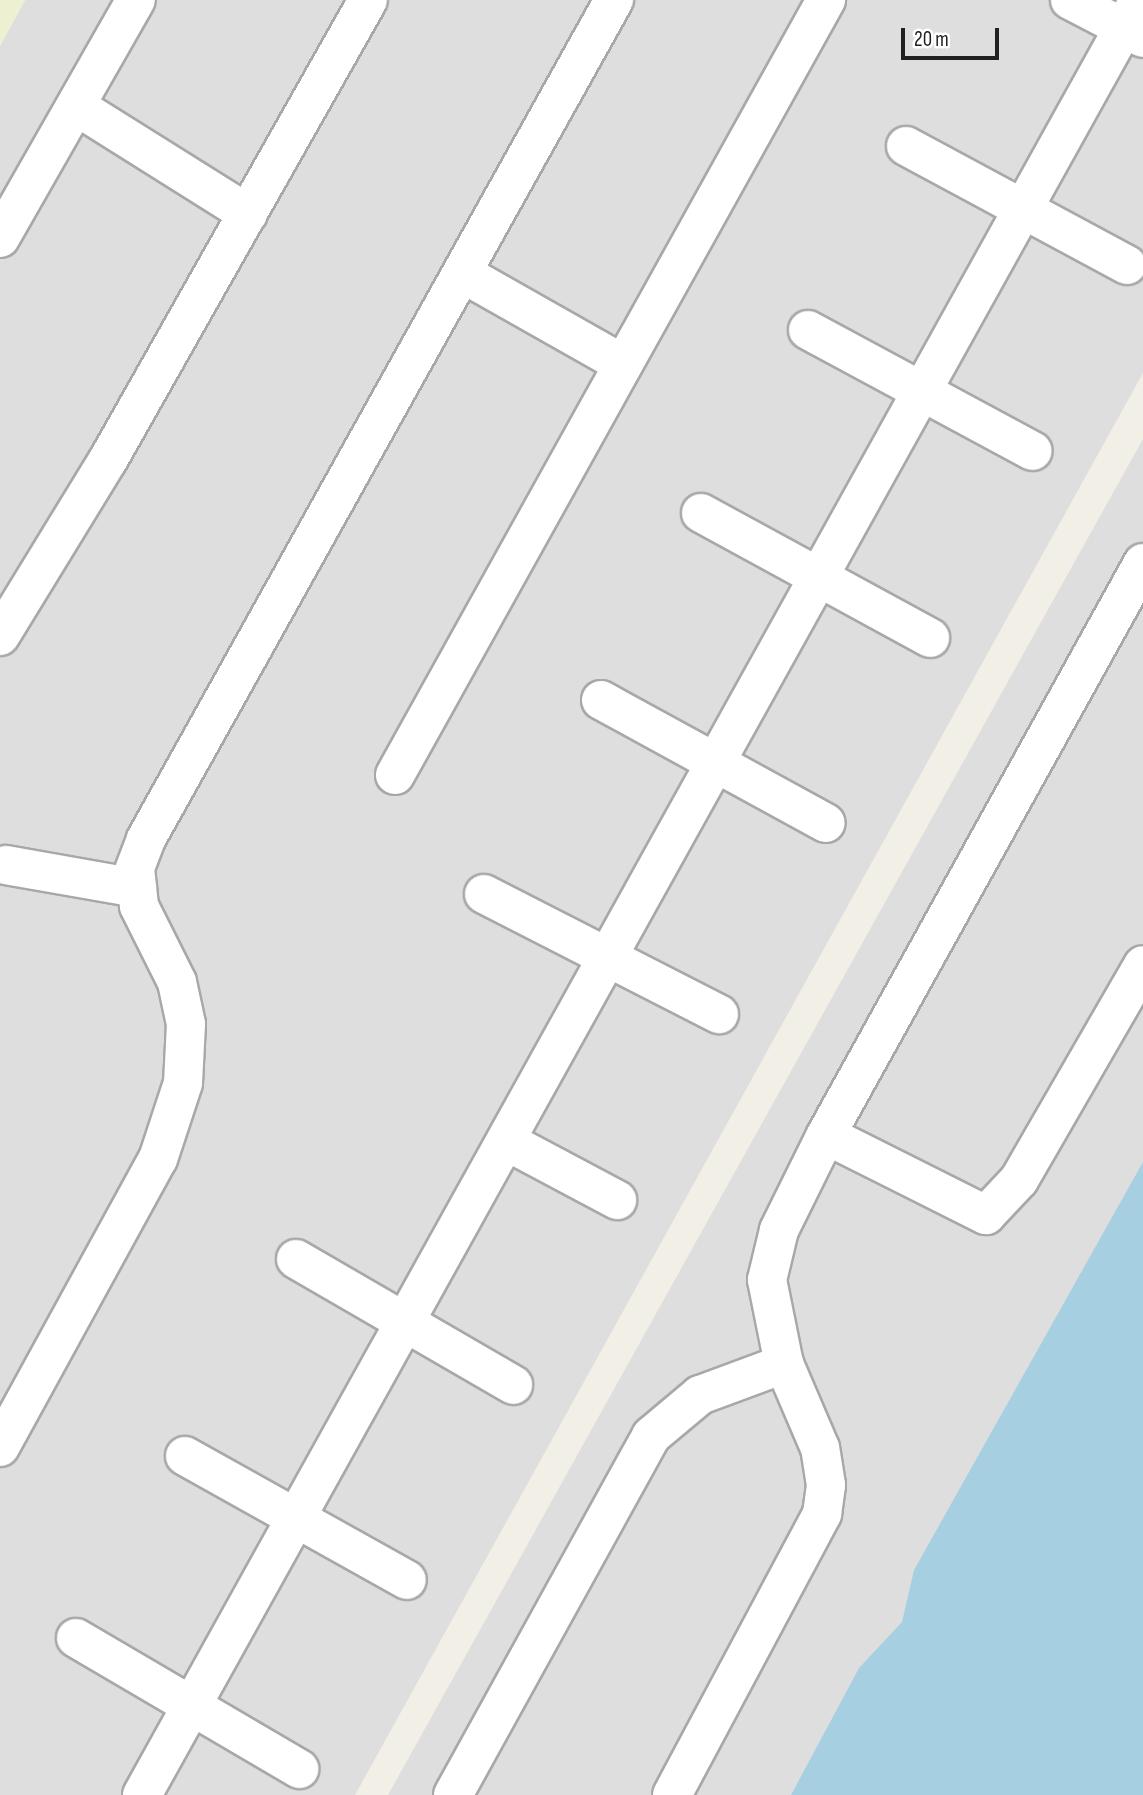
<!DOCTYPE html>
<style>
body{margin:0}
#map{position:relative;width:1143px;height:1795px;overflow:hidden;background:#f2efe7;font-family:"Sofia Sans Condensed",sans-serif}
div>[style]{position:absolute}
.residential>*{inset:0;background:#dfdede}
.farmland>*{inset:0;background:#edf1d2}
.water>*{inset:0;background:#a6d0e1}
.roads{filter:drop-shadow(2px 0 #a8a8a8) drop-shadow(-2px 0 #a8a8a8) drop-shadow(0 2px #a8a8a8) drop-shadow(0 -2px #a8a8a8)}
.minor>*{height:38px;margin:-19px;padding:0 19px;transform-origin:19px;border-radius:19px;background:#fff}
span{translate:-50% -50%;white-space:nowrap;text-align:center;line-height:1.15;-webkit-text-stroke:6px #fff;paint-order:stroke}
.scale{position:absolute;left:901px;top:28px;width:98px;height:32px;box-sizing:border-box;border:4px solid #212121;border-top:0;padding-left:9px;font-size:21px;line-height:24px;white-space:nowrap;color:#212121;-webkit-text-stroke:5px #fff;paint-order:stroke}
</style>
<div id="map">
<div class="residential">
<i style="clip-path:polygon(25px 0,1143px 0,1143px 373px,355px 1795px,0 1795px,0 46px)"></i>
<i style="clip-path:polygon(1143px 439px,1143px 1216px,822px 1795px,388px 1795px)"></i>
</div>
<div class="farmland">
<i style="clip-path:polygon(0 0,25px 0,0 46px)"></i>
</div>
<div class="water">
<i style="clip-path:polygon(1143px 1162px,1143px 1795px,791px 1795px,859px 1668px,902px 1622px,914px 1570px)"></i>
</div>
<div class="roads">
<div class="minor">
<i style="left:1070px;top:0;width:82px;rotate:27.5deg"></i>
<i style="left:76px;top:106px;width:203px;rotate:32.1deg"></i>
<i style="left:906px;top:146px;width:251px;rotate:28.3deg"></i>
<i style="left:0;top:238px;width:274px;rotate:-60.3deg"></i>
<i style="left:462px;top:273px;width:185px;rotate:29.5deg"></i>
<i style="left:808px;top:330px;width:255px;rotate:28.3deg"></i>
<i style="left:701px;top:513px;width:261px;rotate:28.6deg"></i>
<i style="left:0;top:636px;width:206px;rotate:-58.5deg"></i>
<i style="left:108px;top:460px;width:528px;rotate:-60.52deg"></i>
<i style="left:601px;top:700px;width:256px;rotate:28.7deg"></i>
<i style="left:395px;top:775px;width:887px;rotate:-60.92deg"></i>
<i style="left:6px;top:865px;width:133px;rotate:10deg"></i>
<i style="left:484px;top:894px;width:264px;rotate:27.1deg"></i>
<i style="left:826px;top:1135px;width:654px;rotate:-61deg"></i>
<i style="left:506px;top:1141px;width:126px;rotate:28deg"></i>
<i style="left:296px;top:1259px;width:251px;rotate:30.1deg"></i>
<i style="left:0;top:1447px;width:328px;rotate:-61.3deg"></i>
<i style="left:158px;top:1159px;width:80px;rotate:-71.8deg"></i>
<i style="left:183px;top:1083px;width:59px;rotate:-87.1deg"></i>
<i style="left:186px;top:1024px;width:43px;rotate:-102.1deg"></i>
<i style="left:177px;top:982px;width:85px;rotate:-116.6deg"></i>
<i style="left:139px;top:906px;width:38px;rotate:-96deg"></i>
<i style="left:135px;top:868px;width:31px;rotate:-69deg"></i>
<i style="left:146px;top:839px;width:961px;rotate:-60.85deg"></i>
<i style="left:185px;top:1456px;width:254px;rotate:29.2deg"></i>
<i style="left:76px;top:1638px;width:259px;rotate:30.4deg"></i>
<i style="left:142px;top:1795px;width:2053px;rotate:-60.95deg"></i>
<i style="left:453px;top:1795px;width:410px;rotate:-61.1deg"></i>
<i style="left:651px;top:1436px;width:64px;rotate:-39.9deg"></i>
<i style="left:700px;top:1395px;width:90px;rotate:-20.3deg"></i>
<i style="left:672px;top:1795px;width:319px;rotate:-61.9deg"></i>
<i style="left:822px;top:1514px;width:29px;rotate:-82deg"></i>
<i style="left:826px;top:1485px;width:37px;rotate:-99deg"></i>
<i style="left:820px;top:1448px;width:91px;rotate:-113.2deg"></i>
<i style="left:784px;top:1364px;width:86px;rotate:-101.4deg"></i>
<i style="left:767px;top:1280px;width:51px;rotate:-76.5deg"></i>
<i style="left:779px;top:1230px;width:106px;rotate:-63.7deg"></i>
<i style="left:826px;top:1135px;width:179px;rotate:26.6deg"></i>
<i style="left:986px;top:1215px;width:48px;rotate:-46.7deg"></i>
<i style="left:1019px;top:1180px;width:248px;rotate:-60deg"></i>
</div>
</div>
<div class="scale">20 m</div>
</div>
